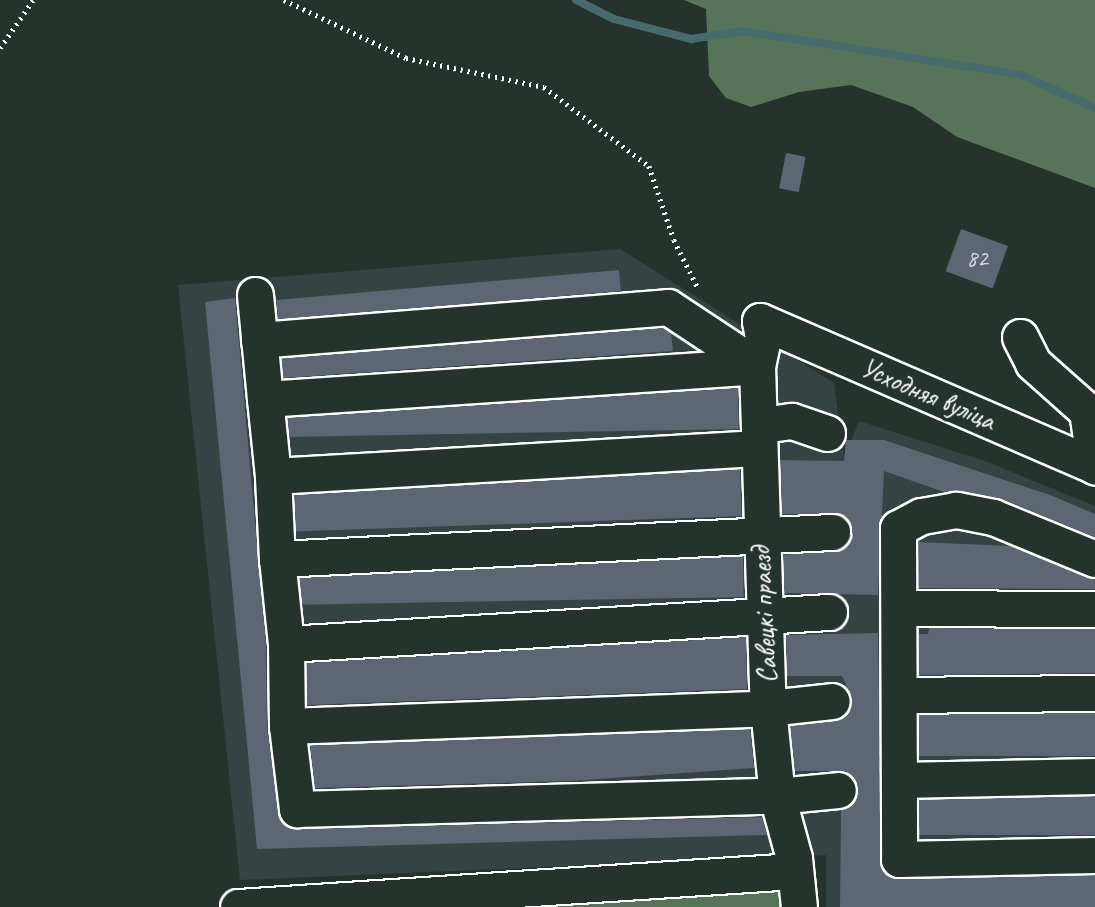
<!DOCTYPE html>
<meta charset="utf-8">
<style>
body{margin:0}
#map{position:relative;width:1095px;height:907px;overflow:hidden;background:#26332d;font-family:Caveat,sans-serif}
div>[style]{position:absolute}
.built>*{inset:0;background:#374242}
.green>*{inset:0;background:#577359}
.stream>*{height:8px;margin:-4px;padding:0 4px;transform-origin:4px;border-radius:4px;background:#476b6d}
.building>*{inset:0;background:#5e6573;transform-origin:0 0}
.path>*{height:4.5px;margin-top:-2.25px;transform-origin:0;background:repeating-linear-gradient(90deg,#fff 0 2px,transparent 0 7px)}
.roads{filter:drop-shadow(2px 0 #fff) drop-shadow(-2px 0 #fff) drop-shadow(0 2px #fff) drop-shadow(0 -2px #fff)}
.minor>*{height:35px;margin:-17.5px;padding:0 17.5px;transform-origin:17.5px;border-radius:17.5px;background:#26332d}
span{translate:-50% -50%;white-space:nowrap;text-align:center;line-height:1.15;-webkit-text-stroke:7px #26332d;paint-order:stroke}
.number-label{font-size:24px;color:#d7d8dc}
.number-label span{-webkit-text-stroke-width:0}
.street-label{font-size:28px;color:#fff}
</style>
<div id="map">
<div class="built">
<i style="clip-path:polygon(620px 249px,834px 383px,844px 459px,859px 421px,985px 461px,1095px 506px,1095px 907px,826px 907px,826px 855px,240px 880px,178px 285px)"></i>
</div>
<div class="green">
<i style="clip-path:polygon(684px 0,1095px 0,1095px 188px,957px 137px,913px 107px,851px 85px,799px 92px,751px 107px,726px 98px,709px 76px,706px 9px)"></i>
<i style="clip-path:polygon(787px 882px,788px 907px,387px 907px)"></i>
</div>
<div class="stream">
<i style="left:576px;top:0;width:42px;rotate:26.6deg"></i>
<i style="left:614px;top:19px;width:80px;rotate:14.6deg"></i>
<i style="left:691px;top:39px;width:53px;rotate:-8.7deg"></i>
<i style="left:743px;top:31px;width:281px;rotate:9deg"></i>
<i style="left:1021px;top:75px;width:81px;rotate:24deg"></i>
</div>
<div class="building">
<i style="left:786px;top:153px;width:20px;height:36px;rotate:11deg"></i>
<i style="left:961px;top:229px;width:50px;height:45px;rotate:20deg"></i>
<i style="left:619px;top:270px;width:21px;height:344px;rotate:85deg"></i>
<i style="clip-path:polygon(235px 298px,266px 645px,267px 728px,281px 821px,298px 829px,762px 817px,767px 835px,257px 849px,205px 302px)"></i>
<i style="clip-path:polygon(663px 328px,671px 333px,673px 351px,283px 378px,281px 358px)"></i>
<i style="left:738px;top:387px;width:42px;height:452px;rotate:89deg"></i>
<i style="clip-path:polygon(846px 440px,884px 440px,1050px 495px,1095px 514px,1095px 537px,1000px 498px,944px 492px,884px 471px,878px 595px,784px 593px,783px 555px,842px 549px,852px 532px,841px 514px,782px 514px,780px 460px,844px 461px)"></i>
<i style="left:740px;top:469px;width:47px;height:447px;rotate:88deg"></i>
<i style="clip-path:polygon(918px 542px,1011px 546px,1095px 579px,1095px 589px,918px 588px)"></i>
<i style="left:743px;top:556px;width:41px;height:445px;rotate:89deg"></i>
<i style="clip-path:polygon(929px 628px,1095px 629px,1095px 673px,919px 675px,918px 634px,928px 634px)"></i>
<i style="clip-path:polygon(878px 633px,882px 870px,899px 879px,1095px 875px,1095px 907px,840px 907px,841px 810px,856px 799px,858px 787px,846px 771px,795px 771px,790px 726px,842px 719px,850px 710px,852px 698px,842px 676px,787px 676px,786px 635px)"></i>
<i style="clip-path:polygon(746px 637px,747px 689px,307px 705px,306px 663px)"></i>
<i style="left:1095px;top:713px;width:43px;height:176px;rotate:90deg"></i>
<i style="clip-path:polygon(750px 729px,754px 768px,571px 781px,315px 788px,310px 745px)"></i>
<i style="left:1095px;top:796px;width:39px;height:176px;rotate:90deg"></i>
</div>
<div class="path">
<i style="left:284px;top:0;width:135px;rotate:25.4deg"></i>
<i style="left:406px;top:58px;width:141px;rotate:11.9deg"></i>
<i style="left:544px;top:87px;width:131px;rotate:37deg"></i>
<i style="left:649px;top:166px;width:78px;rotate:71.3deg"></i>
<i style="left:674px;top:240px;width:56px;rotate:63.4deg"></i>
<i style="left:0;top:48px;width:58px;rotate:-55.5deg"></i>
</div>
<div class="roads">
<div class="minor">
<i style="left:255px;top:295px;width:104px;rotate:84.5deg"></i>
<i style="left:760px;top:321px;width:17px;rotate:80deg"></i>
<i style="left:763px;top:338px;width:29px;rotate:102deg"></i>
<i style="left:757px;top:366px;width:342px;rotate:88.2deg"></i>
<i style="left:768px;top:708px;width:88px;rotate:84.2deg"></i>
<i style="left:777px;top:796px;width:64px;rotate:74.7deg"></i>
<i style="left:794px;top:858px;width:49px;rotate:84.2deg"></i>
<i style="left:760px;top:321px;width:365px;rotate:23.4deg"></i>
<i style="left:1020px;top:337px;width:29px;rotate:63deg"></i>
<i style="left:1033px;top:363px;width:72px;rotate:41.6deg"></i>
<i style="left:1087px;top:411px;width:56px;rotate:81.7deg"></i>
<i style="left:259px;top:340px;width:410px;rotate:-4.6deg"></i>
<i style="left:668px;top:307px;width:107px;rotate:33.5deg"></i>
<i style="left:762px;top:425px;width:30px;rotate:-8deg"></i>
<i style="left:792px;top:421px;width:37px;rotate:19deg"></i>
<i style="left:273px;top:476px;width:77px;rotate:-95.9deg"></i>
<i style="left:265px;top:399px;width:493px;rotate:-3.8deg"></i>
<i style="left:277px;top:559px;width:83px;rotate:-92.8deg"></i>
<i style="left:273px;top:476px;width:487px;rotate:-3.3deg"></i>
<i style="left:1095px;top:559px;width:110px;rotate:-157.6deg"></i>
<i style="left:993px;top:517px;width:38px;rotate:-169deg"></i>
<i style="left:956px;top:510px;width:36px;rotate:170deg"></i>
<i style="left:921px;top:516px;width:26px;rotate:152deg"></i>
<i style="left:898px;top:528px;width:331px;rotate:89.8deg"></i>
<i style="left:899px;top:859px;width:196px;rotate:-1.2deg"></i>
<i style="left:899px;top:608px;width:196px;rotate:0.3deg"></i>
<i style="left:829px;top:612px;width:544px;rotate:176.63deg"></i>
<i style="left:286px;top:644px;width:82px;rotate:89.3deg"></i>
<i style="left:287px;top:726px;width:84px;rotate:83.1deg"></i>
<i style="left:297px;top:809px;width:480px;rotate:-1.6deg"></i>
<i style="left:777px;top:796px;width:61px;rotate:-5.6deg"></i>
<i style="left:286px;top:644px;width:85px;rotate:-96deg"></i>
<i style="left:277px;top:559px;width:556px;rotate:-2.79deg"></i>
<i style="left:899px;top:695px;width:196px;rotate:-0.6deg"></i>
<i style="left:287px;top:726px;width:481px;rotate:-2.1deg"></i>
<i style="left:768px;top:708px;width:64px;rotate:-6.2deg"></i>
<i style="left:899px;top:780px;width:196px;rotate:-1.2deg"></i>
<i style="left:238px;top:907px;width:558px;rotate:-3.7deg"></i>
</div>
</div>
<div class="number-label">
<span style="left:977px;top:259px">82</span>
</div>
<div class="street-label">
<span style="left:928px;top:394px;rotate:23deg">Усходняя вуліца</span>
<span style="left:764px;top:615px;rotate:-93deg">Савецкі праезд</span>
</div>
</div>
